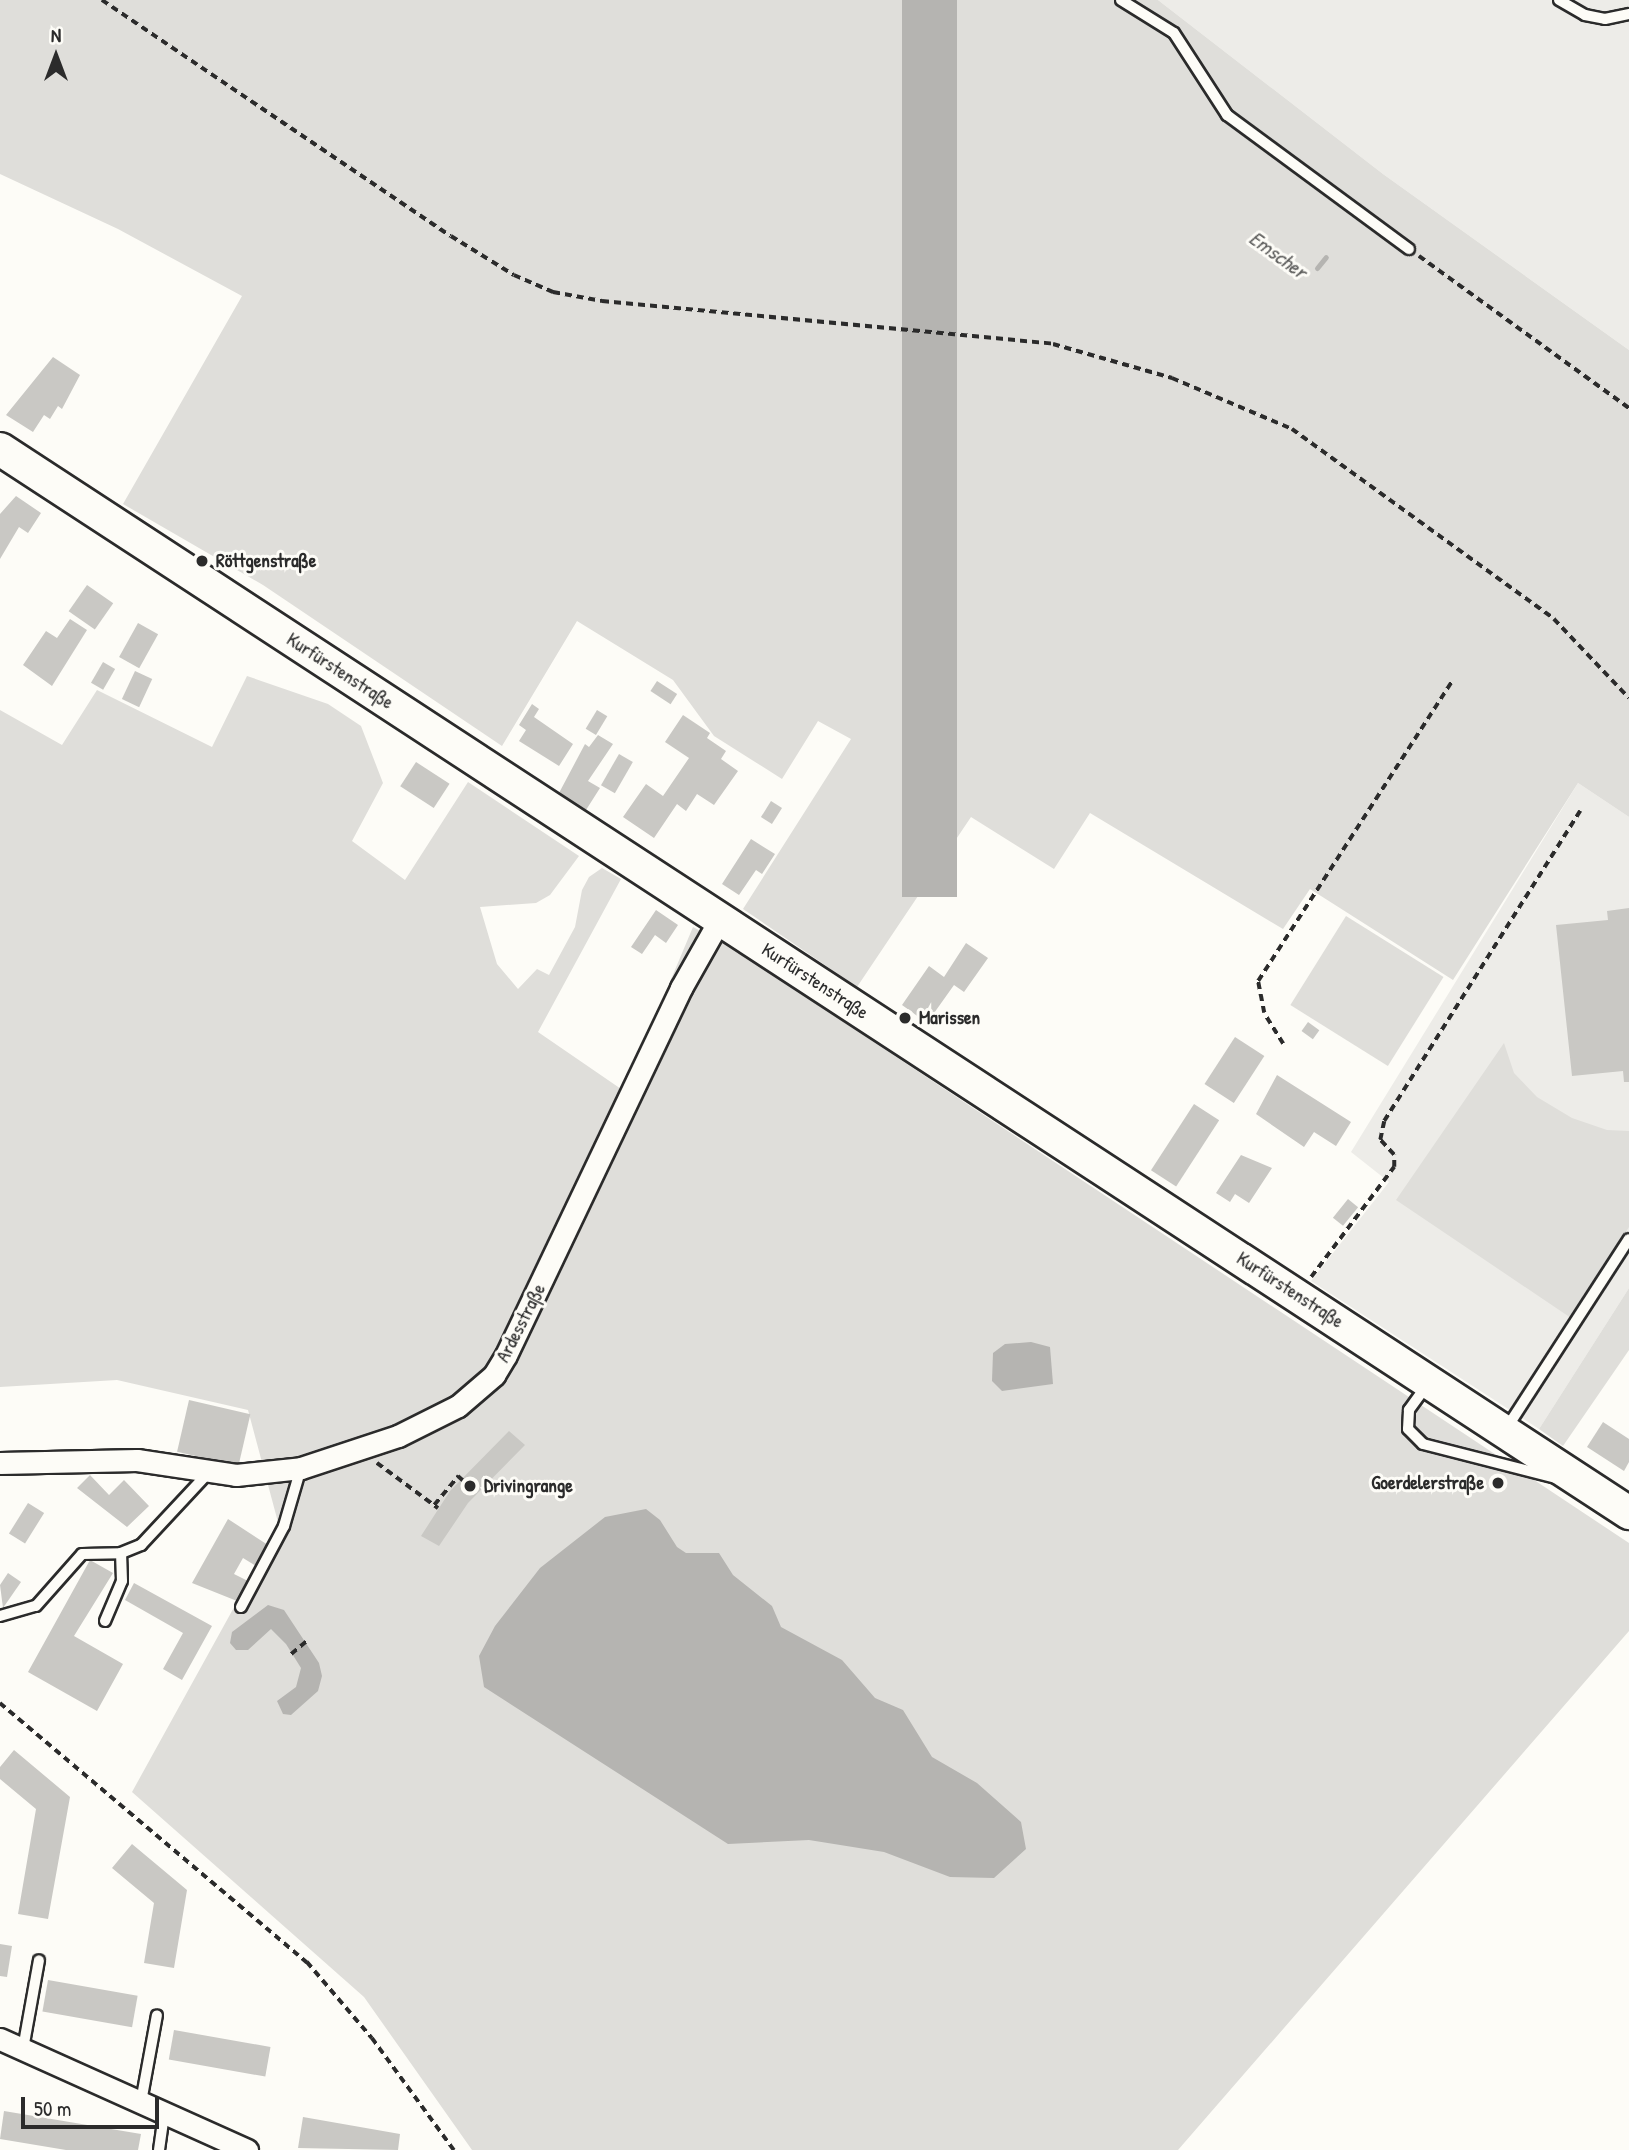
<!DOCTYPE html>
<meta charset="utf-8">
<style>
body{margin:0}
#map{position:relative;width:1629px;height:2150px;overflow:hidden;background:#fdfcf7;font-family:"Patrick Hand",sans-serif}
div>[style]{position:absolute}
.built>*{inset:0;background:#edece8}
.green>*{inset:0;background:#dfdeda;transform-origin:0 0}
.water>*{inset:0;background:#b5b4b1;transform-origin:0 0}
.stream>*{height:5px;margin:-2.5px;padding:0 2.5px;transform-origin:2.5px;border-radius:2.5px;background:#b5b4b1}
.building>*{inset:0;background:#c9c8c4;transform-origin:0 0}
.path>*{height:3.5px;margin-top:-1.75px;transform-origin:0;background:repeating-linear-gradient(90deg,#2b2b2b 0 7px,transparent 0 12px)}
.roads{filter:drop-shadow(2px 0 #2b2b2b) drop-shadow(-2px 0 #2b2b2b) drop-shadow(0 2px #2b2b2b) drop-shadow(0 -2px #2b2b2b)}
.lane>*{height:10px;margin:-5px;padding:0 5px;transform-origin:5px;border-radius:5px;background:#fdfcf7}
.street>*{height:21px;margin:-10.5px;padding:0 10.5px;transform-origin:10.5px;border-radius:10.5px;background:#fdfcf7}
.secondary>*{height:32px;margin:-16px;padding:0 16px;transform-origin:16px;border-radius:16px;background:#fdfcf7}
.dots>*{width:19px;height:19px;translate:-50% -50%;box-sizing:border-box;border:4px solid #fdfcf7;border-radius:50%}
span{translate:-50% -50%;white-space:nowrap;text-align:center;line-height:1.15;-webkit-text-stroke:6px #fdfcf7;paint-order:stroke}
.poi-label{font-size:19px;color:#2b2b2b;font-weight:700}
.left{translate:0 -50%;text-align:left}
.right{translate:-100% -50%;text-align:right}
.street-label{font-size:19px;color:#2b2b2b}
.water-label{font-size:21px;color:#5b5b5a;font-style:italic}
.north{position:absolute;left:21px;top:21px;width:70px;height:70px;-webkit-text-stroke:5px #fdfcf7;paint-order:stroke;rotate:0deg;font-size:19px;font-weight:700;line-height:28px;text-align:center;color:#2b2b2b}
.north::after{content:'';display:block;margin:auto;width:24px;height:32px;background:#2b2b2b;clip-path:polygon(50% 0,100% 100%,50% 72%,0 100%)}
.scale{position:absolute;left:21px;top:2097px;width:138px;height:32px;box-sizing:border-box;border:4px solid #2b2b2b;border-top:0;padding-left:9px;font-size:21px;line-height:24px;white-space:nowrap;color:#2b2b2b;-webkit-text-stroke:5px #fdfcf7;paint-order:stroke}
</style>
<div id="map">
<div class="built">
<i style="clip-path:polygon(1158px 0,1629px 0,1629px 350px,1383px 174px)"></i>
<i style="clip-path:polygon(1578px 783px,1629px 817px,1629px 1288px,1539px 1429px,1311px 1281px,1389px 1182px,1351px 1152px)"></i>
</div>
<div class="green">
<i style="clip-path:polygon(0 0,1158px 0,1383px 174px,1629px 350px,1629px 817px,1578px 783px,1453px 980px,1310px 889px,1283px 929px,1090px 813px,1054px 869px,971px 817px,857px 987px,743px 909px,851px 739px,818px 721px,782px 779px,714px 736px,673px 680px,577px 621px,502px 746px,263px 585px,123px 504px,242px 296px,118px 229px,0 174px)"></i>
<i style="clip-path:polygon(247px 676px,328px 704px,361px 726px,383px 783px,352px 841px,405px 880px,468px 782px,579px 856px,550px 895px,536px 903px,480px 907px,497px 964px,518px 989px,537px 969px,549px 975px,575px 927px,582px 890px,589px 877px,602px 868px,621px 879px,538px 1032px,624px 1091px,693px 927px,729px 946px,1629px 1543px,1629px 1631px,1178px 2150px,472px 2150px,364px 1997px,132px 1792px,279px 1526px,248px 1410px,117px 1380px,0 1387px,0 710px,62px 745px,97px 690px,212px 747px)"></i>
<i style="left:1346px;top:916px;width:115px;height:105px;rotate:32deg"></i>
<i style="clip-path:polygon(1504px 1043px,1514px 1073px,1537px 1097px,1572px 1118px,1607px 1130px,1629px 1131px,1629px 1227px,1571px 1318px,1396px 1200px)"></i>
<i style="clip-path:polygon(1629px 1288px,1629px 1350px,1563px 1446px,1539px 1429px)"></i>
</div>
<div class="water">
<i style="left:902px;top:0;width:55px;height:897px"></i>
<i style="clip-path:polygon(1031px 1342px,1050px 1347px,1053px 1384px,1002px 1391px,992px 1381px,993px 1353px,1005px 1344px)"></i>
<i style="clip-path:polygon(646px 1509px,660px 1520px,677px 1547px,686px 1553px,719px 1553px,733px 1575px,772px 1606px,781px 1627px,842px 1660px,875px 1698px,903px 1710px,932px 1757px,977px 1783px,1021px 1822px,1026px 1849px,994px 1878px,950px 1877px,884px 1852px,809px 1840px,728px 1844px,484px 1687px,479px 1656px,495px 1626px,540px 1568px,605px 1517px)"></i>
<i style="clip-path:polygon(268px 1605px,284px 1610px,319px 1663px,322px 1676px,318px 1691px,291px 1715px,283px 1714px,277px 1701px,296px 1687px,301px 1668px,286px 1644px,271px 1629px,248px 1650px,236px 1650px,230px 1643px,232px 1632px)"></i>
</div>
<div class="stream">
<i style="left:1317px;top:268px;width:14px;rotate:-51deg"></i>
</div>
<div class="building">
<i style="clip-path:polygon(53px 357px,80px 375px,62px 409px,58px 406px,50px 419px,44px 415px,33px 432px,6px 415px)"></i>
<i style="clip-path:polygon(16px 496px,41px 513px,28px 533px,19px 527px,0 559px,0 514px)"></i>
<i style="left:87px;top:585px;width:32px;height:32px;rotate:35deg"></i>
<i style="clip-path:polygon(70px 619px,87px 630px,52px 686px,23px 665px,46px 631px,57px 638px)"></i>
<i style="left:138px;top:623px;width:23px;height:39px;rotate:29deg"></i>
<i style="left:103px;top:662px;width:14px;height:24px;rotate:30deg"></i>
<i style="left:135px;top:671px;width:19px;height:31px;rotate:25deg"></i>
<i style="left:657px;top:681px;width:24px;height:12px;rotate:33deg"></i>
<i style="clip-path:polygon(532px 704px,539px 709px,534px 717px,573px 744px,559px 766px,519px 741px,526px 730px,519px 725px)"></i>
<i style="left:597px;top:710px;width:12px;height:22px;rotate:31deg"></i>
<i style="clip-path:polygon(683px 715px,710px 733px,707px 738px,726px 751px,721px 759px,738px 771px,714px 805px,697px 794px,686px 811px,677px 804px,654px 838px,623px 817px,646px 784px,663px 796px,689px 758px,665px 742px)"></i>
<i style="clip-path:polygon(598px 735px,613px 744px,588px 781px,600px 788px,586px 810px,559px 793px,585px 744px,589px 747px)"></i>
<i style="left:619px;top:754px;width:16px;height:36px;rotate:30deg"></i>
<i style="left:416px;top:762px;width:40px;height:29px;rotate:33deg"></i>
<i style="left:771px;top:801px;width:13px;height:19px;rotate:32deg"></i>
<i style="clip-path:polygon(751px 839px,775px 854px,762px 874px,756px 870px,739px 895px,722px 884px)"></i>
<i style="clip-path:polygon(1629px 908px,1629px 1082px,1624px 1082px,1623px 1071px,1572px 1076px,1556px 925px,1608px 920px,1607px 911px)"></i>
<i style="clip-path:polygon(656px 910px,678px 925px,666px 943px,655px 935px,642px 954px,631px 947px)"></i>
<i style="clip-path:polygon(966px 943px,988px 958px,964px 992px,954px 985px,927px 1023px,902px 1005px,929px 966px,944px 977px)"></i>
<i style="left:1308px;top:1022px;width:14px;height:11px;rotate:36deg"></i>
<i style="left:1235px;top:1037px;width:35px;height:56px;rotate:33deg"></i>
<i style="clip-path:polygon(1277px 1075px,1351px 1122px,1336px 1146px,1314px 1132px,1304px 1147px,1256px 1114px)"></i>
<i style="left:1194px;top:1104px;width:30px;height:79px;rotate:33deg"></i>
<i style="clip-path:polygon(1241px 1155px,1272px 1168px,1249px 1203px,1235px 1194px,1230px 1202px,1216px 1193px)"></i>
<i style="left:1348px;top:1199px;width:13px;height:24px;rotate:39deg"></i>
<i style="left:189px;top:1400px;width:63px;height:53px;rotate:13deg"></i>
<i style="clip-path:polygon(1603px 1422px,1629px 1439px,1629px 1462px,1624px 1471px,1587px 1447px)"></i>
<i style="clip-path:polygon(509px 1431px,525px 1445px,468px 1503px,439px 1546px,421px 1536px,450px 1491px)"></i>
<i style="clip-path:polygon(90px 1475px,109px 1495px,124px 1480px,149px 1506px,127px 1527px,77px 1488px)"></i>
<i style="left:28px;top:1503px;width:19px;height:36px;rotate:32deg"></i>
<i style="clip-path:polygon(228px 1519px,268px 1545px,256px 1566px,243px 1558px,234px 1574px,248px 1581px,237px 1601px,192px 1583px)"></i>
<i style="clip-path:polygon(90px 1560px,113px 1573px,74px 1636px,123px 1664px,97px 1711px,28px 1672px)"></i>
<i style="clip-path:polygon(8px 1573px,21px 1582px,3px 1608px,0 1585px)"></i>
<i style="clip-path:polygon(134px 1583px,212px 1626px,182px 1680px,163px 1669px,183px 1633px,125px 1600px)"></i>
<i style="clip-path:polygon(14px 1750px,70px 1797px,48px 1919px,18px 1914px,36px 1809px,0 1779px,0 1767px)"></i>
<i style="clip-path:polygon(132px 1844px,187px 1890px,174px 1968px,144px 1963px,154px 1903px,112px 1868px)"></i>
<i style="clip-path:polygon(0 1944px,12px 1946px,7px 1977px,0 1976px)"></i>
<i style="left:48px;top:1980px;width:91px;height:32px;rotate:10deg"></i>
<i style="left:174px;top:2030px;width:98px;height:30px;rotate:10deg"></i>
<i style="clip-path:polygon(4px 2111px,141px 2134px,138px 2150px,66px 2150px,0 2139px)"></i>
<i style="clip-path:polygon(303px 2117px,400px 2134px,398px 2150px,298px 2148px)"></i>
</div>
<div class="path">
<i style="left:102px;top:0;width:421px;rotate:34.1deg"></i>
<i style="left:451px;top:236px;width:74px;rotate:31.8deg"></i>
<i style="left:514px;top:275px;width:43px;rotate:23.6deg"></i>
<i style="left:553px;top:292px;width:50px;rotate:10.4deg"></i>
<i style="left:602px;top:301px;width:453px;rotate:5.4deg"></i>
<i style="left:1053px;top:344px;width:124px;rotate:15.9deg"></i>
<i style="left:1172px;top:378px;width:130px;rotate:23deg"></i>
<i style="left:1292px;top:429px;width:324px;rotate:35.9deg"></i>
<i style="left:1554px;top:619px;width:109px;rotate:46.5deg"></i>
<i style="left:1419px;top:256px;width:259px;rotate:35.9deg"></i>
<i style="left:1283px;top:1044px;width:36px;rotate:-122deg"></i>
<i style="left:1264px;top:1013px;width:33px;rotate:-101deg"></i>
<i style="left:1258px;top:981px;width:359px;rotate:-57.1deg"></i>
<i style="left:1311px;top:1277px;width:138px;rotate:-53deg"></i>
<i style="left:1394px;top:1167px;width:12px;rotate:-90deg"></i>
<i style="left:1394px;top:1155px;width:21px;rotate:-133deg"></i>
<i style="left:1380px;top:1140px;width:19px;rotate:-78deg"></i>
<i style="left:1384px;top:1121px;width:367px;rotate:-57.7deg"></i>
<i style="left:377px;top:1463px;width:76px;rotate:36.4deg"></i>
<i style="left:434px;top:1505px;width:38px;rotate:-50deg"></i>
<i style="left:458px;top:1476px;width:11px;rotate:41deg"></i>
<i style="left:291px;top:1654px;width:23px;rotate:-40deg"></i>
<i style="left:0;top:1703px;width:402px;rotate:40.2deg"></i>
<i style="left:307px;top:1962px;width:100px;rotate:49.5deg"></i>
<i style="left:372px;top:2038px;width:139px;rotate:53.8deg"></i>
</div>
<div class="roads">
<div class="lane">
<i style="left:1121px;top:0;width:62px;rotate:31.9deg"></i>
<i style="left:1174px;top:33px;width:98px;rotate:57.1deg"></i>
<i style="left:1227px;top:115px;width:226px;rotate:36.4deg"></i>
<i style="left:1559px;top:0;width:30px;rotate:30deg"></i>
<i style="left:1585px;top:15px;width:20px;rotate:11deg"></i>
<i style="left:1605px;top:19px;width:25px;rotate:-12deg"></i>
<i style="left:1427px;top:1385px;width:31px;rotate:126deg"></i>
<i style="left:1409px;top:1410px;width:19px;rotate:93deg"></i>
<i style="left:1408px;top:1429px;width:21px;rotate:45deg"></i>
<i style="left:1423px;top:1444px;width:137px;rotate:14.3deg"></i>
<i style="left:1506px;top:1429px;width:226px;rotate:-57.1deg"></i>
<i style="left:241px;top:1607px;width:92px;rotate:-62deg"></i>
<i style="left:284px;top:1526px;width:60px;rotate:-73.7deg"></i>
<i style="left:0;top:1616px;width:37px;rotate:-16deg"></i>
<i style="left:36px;top:1606px;width:69px;rotate:-48.5deg"></i>
<i style="left:82px;top:1554px;width:39px;rotate:-1deg"></i>
<i style="left:121px;top:1553px;width:22px;rotate:-22deg"></i>
<i style="left:141px;top:1545px;width:101px;rotate:-47deg"></i>
<i style="left:105px;top:1621px;width:43px;rotate:-67deg"></i>
<i style="left:122px;top:1581px;width:28px;rotate:-92deg"></i>
<i style="left:23px;top:2049px;width:90px;rotate:-79.8deg"></i>
<i style="left:141px;top:2102px;width:88px;rotate:-79.6deg"></i>
<i style="left:159px;top:2150px;width:37px;rotate:-82deg"></i>
</div>
<div class="street">
<i style="left:0;top:1463px;width:137px;rotate:-1.3deg"></i>
<i style="left:137px;top:1460px;width:100px;rotate:8.6deg"></i>
<i style="left:236px;top:1475px;width:65px;rotate:-6.1deg"></i>
<i style="left:301px;top:1468px;width:102px;rotate:-18.3deg"></i>
<i style="left:398px;top:1436px;width:67px;rotate:-26.6deg"></i>
<i style="left:458px;top:1406px;width:48px;rotate:-40.7deg"></i>
<i style="left:494px;top:1375px;width:23px;rotate:-59deg"></i>
<i style="left:506px;top:1355px;width:407px;rotate:-64.5deg"></i>
<i style="left:681px;top:988px;width:79px;rotate:-60.5deg"></i>
<i style="left:0;top:2039px;width:271px;rotate:24.2deg"></i>
</div>
<div class="secondary">
<i style="left:0;top:449px;width:1946px;rotate:33.15deg"></i>
</div>
</div>
<div class="dots">
<i style="left:202px;top:561px;background:#2b2b2b"></i>
<i style="left:905px;top:1018px;background:#2b2b2b"></i>
<i style="left:1498px;top:1483px;background:#2b2b2b"></i>
<i style="left:470px;top:1486px;background:#2b2b2b"></i>
</div>
<div class="poi-label">
<span class="left" style="left:216px;top:561px">Röttgenstraße</span>
<span class="left" style="left:919px;top:1018px">Marissen</span>
<span class="right" style="left:1484px;top:1483px">Goerdelerstraße</span>
<span class="left" style="left:484px;top:1486px">Drivingrange</span>
</div>
<div class="street-label">
<span style="left:340px;top:671px;rotate:33deg">Kurfürstenstraße</span>
<span style="left:815px;top:981px;rotate:33deg">Kurfürstenstraße</span>
<span style="left:1290px;top:1290px;rotate:33deg">Kurfürstenstraße</span>
<span style="left:521px;top:1323px;rotate:-63deg">Ardesstraße</span>
</div>
<div class="water-label">
<span style="left:1278px;top:255px;rotate:36deg">Emscher</span>
</div>
<div class="north">N</div>
<div class="scale">50 m</div>
</div>
